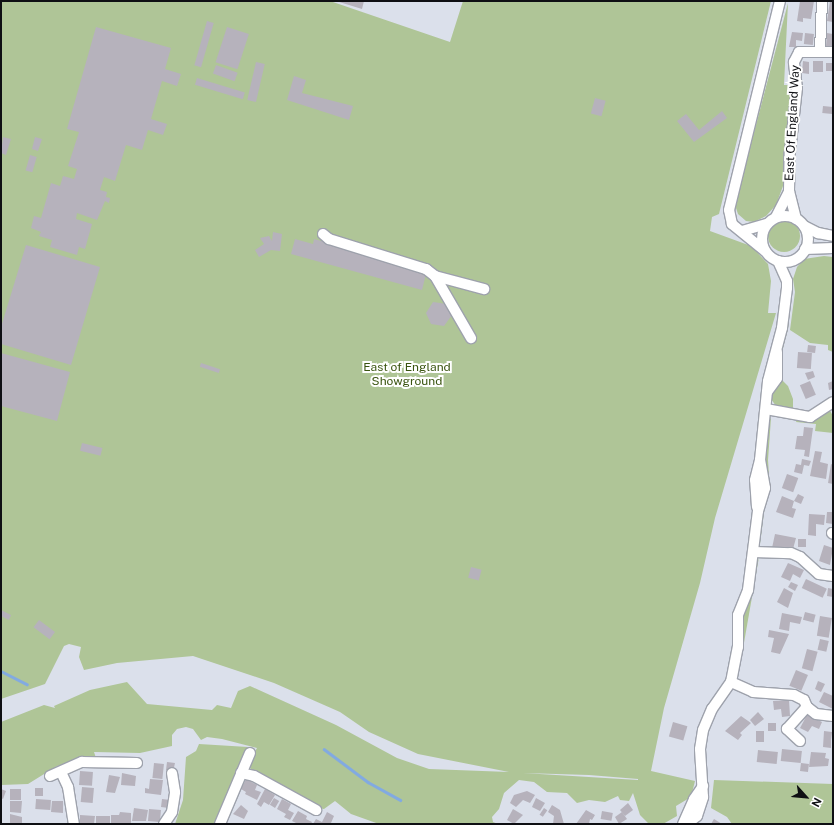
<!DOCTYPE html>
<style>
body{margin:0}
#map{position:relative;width:834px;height:825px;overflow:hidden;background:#dbe0eb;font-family:"Public Sans",sans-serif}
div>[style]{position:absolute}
.green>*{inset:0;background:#afc597}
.round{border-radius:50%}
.stream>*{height:2.5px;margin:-1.25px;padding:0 1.25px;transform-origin:1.25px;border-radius:1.25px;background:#82aae1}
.building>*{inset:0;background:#b6b2bc;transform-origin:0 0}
.roads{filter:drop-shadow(1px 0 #9ea2ac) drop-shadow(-1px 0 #9ea2ac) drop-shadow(0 1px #9ea2ac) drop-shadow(0 -1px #9ea2ac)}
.street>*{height:10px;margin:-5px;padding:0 5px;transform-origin:5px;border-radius:5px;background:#fff}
.street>.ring{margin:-5px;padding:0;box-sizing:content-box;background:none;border:10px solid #fff;border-radius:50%}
span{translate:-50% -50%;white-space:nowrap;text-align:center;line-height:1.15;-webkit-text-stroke:4px #fff;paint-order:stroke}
.street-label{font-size:12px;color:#0e0f13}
.park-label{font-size:12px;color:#3a5410}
.frame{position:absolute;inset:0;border:2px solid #0e0f13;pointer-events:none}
.north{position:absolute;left:786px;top:777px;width:40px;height:40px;-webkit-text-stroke:3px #fff;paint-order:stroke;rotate:117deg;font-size:11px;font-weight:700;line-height:16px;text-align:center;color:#0e0f13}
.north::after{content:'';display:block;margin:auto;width:14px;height:18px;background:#0e0f13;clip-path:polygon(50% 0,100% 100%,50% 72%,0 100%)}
</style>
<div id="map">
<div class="green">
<i style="clip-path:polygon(evenodd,1px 1px,330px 1px,450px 42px,463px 1px,771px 1px,719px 214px,712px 217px,710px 231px,751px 246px,768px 264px,771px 281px,768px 313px,776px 313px,715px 518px,700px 583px,664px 708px,651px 771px,695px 781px,691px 797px,676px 806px,677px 816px,663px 824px,649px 824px,640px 815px,633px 793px,629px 801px,620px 800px,618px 796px,605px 802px,589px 800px,577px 803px,567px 793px,547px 792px,534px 782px,519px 780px,504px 793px,499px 809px,492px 817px,493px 822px,498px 824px,379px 824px,351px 814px,335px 801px,324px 809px,318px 808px,277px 783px,251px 775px,250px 761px,257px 748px,222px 739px,207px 737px,201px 740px,193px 729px,186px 727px,177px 729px,172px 735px,172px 746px,140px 753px,94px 752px,96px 758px,57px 766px,28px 784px,1px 785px,1px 722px,44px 705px,55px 708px,54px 706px,90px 690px,127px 682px,147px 704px,212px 710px,217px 705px,231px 708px,238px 691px,250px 686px,336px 725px,397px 758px,429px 769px,509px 772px,418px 754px,369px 732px,340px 712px,274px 683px,193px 656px,117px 663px,84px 670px,79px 657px,81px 647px,69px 644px,64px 646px,45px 684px,1px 699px,1px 1px,523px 773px,589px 775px,638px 779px,638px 780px,523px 773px)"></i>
<i style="clip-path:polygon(788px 3px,784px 85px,792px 85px,783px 186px,776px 205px,766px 216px,754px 222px,746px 221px,738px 214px,735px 205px)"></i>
<i class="round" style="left:768px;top:220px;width:32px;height:32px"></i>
<i style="clip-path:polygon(824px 256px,833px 257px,833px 352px,828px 350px,828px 345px,810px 343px,790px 330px,795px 292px,793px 279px,797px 267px,804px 259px)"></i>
<i style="clip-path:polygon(791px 297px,788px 329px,783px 348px,782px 380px,788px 386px,793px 399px,793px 408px,776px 406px,771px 399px)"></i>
<i style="clip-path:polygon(829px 409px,833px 416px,833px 433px,815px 431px,816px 424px,796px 422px,798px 417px,815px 419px)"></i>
<i style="clip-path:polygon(771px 418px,768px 460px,770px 491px,765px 505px,760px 544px,758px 541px,769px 420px)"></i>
<i style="clip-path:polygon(759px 557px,738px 677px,736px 675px,742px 613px)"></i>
<i style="clip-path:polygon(199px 744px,248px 747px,214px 824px,175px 824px,183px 800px,186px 757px,196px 751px)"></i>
<i style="clip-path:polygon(714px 780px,833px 784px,833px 824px,732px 824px,727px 817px,711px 808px)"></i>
</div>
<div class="stream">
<i style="left:1px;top:671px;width:29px;rotate:27deg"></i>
<i style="left:324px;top:749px;width:55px;rotate:36.9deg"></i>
<i style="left:368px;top:782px;width:37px;rotate:29deg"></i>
</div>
<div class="building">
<i style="clip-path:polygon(336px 1px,364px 1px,362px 9px)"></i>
<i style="clip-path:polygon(800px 1px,814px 1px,811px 19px,803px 18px,803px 22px,797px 21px)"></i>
<i style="clip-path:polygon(830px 1px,833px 1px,833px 22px,827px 21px)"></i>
<i style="left:207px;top:21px;width:7px;height:46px;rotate:16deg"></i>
<i style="clip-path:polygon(96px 27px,171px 48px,165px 69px,181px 74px,177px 86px,162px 81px,151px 119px,167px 124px,163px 135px,148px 130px,142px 150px,126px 145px,115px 181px,104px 177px,100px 190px,107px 192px,106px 197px,110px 198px,109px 203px,105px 201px,97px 220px,77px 213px,76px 219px,92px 224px,85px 249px,79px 247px,77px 255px,50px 247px,52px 240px,39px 236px,41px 232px,31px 228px,34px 216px,41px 218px,51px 183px,60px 186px,63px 176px,74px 179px,77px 169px,68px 166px,79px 132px,67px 129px)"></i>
<i style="left:227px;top:27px;width:23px;height:37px;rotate:18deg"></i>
<i style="clip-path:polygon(792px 32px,803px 33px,802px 41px,796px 40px,796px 47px,789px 47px)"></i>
<i style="left:805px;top:33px;width:9px;height:11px;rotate:6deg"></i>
<i style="clip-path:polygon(827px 33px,833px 34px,833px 47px,826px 46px)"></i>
<i style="clip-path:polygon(803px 61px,809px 62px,809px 74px,802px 73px)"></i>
<i style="left:813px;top:61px;width:10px;height:11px"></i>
<i style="left:256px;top:62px;width:9px;height:39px;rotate:13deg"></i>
<i style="left:826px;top:63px;width:7px;height:8px"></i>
<i style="left:216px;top:65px;width:23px;height:9px;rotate:20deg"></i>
<i style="clip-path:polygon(294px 76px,306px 80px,302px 93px,353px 106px,349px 120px,287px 100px)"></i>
<i style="left:197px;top:78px;width:50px;height:7px;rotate:17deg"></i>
<i style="left:595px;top:98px;width:11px;height:16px;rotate:15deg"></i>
<i style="left:823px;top:106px;width:10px;height:7px;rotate:6deg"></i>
<i style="clip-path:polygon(722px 111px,727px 118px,694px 142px,677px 121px,686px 114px,699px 130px)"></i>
<i style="clip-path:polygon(3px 137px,11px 139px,6px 155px,1px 153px)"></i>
<i style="clip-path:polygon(35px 137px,42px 139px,38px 151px,32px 149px)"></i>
<i style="left:30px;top:155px;width:7px;height:16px;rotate:16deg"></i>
<i style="clip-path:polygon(273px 232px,282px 234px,280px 251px,271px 250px,259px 257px,255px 250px,264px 244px,260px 238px,269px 236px,272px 241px)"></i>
<i style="clip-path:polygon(295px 239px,313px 244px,314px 239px,409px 265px,408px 269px,426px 274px,422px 290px,291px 254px)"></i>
<i style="clip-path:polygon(26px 245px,100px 267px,71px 365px,1px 344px,1px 327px)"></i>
<i style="clip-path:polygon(433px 302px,447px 304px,452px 315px,444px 326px,431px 324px,426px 313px)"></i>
<i style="left:808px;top:345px;width:8px;height:7px;rotate:7deg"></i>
<i style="left:798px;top:352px;width:14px;height:16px;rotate:4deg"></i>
<i style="clip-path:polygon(1px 353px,70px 372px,57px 421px,1px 406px)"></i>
<i style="left:201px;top:363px;width:20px;height:4px;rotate:18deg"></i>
<i style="clip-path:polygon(813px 371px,815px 377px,808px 380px,805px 373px)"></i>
<i style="left:810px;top:381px;width:15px;height:11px;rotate:67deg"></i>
<i style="clip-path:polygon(833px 381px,833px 389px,829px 390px,828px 383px)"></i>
<i style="clip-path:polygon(804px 427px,813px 428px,809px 457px,804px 456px,805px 450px,795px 449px,797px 436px,803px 436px)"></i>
<i style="left:82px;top:443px;width:21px;height:8px;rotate:14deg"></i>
<i style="clip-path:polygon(815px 451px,822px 452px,820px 462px,828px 464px,826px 479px,810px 476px)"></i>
<i style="clip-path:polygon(802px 459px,811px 461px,809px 466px,804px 465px,802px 474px,794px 472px,796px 464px,801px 465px)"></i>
<i style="clip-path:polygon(831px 464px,833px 465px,833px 484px,828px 483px)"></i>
<i style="left:787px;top:474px;width:12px;height:15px;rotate:20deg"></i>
<i style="clip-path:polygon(798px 494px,804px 497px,801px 504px,794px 501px)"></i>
<i style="clip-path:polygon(782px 496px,794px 501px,792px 508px,796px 509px,793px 518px,776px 512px)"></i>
<i style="clip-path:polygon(827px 512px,833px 512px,833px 524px,826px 523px)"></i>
<i style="clip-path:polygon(809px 514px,825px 515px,824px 525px,816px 524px,816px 536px,808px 535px)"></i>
<i style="clip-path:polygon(775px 534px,796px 538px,793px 549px,772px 548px)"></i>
<i style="left:798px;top:539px;width:8px;height:8px"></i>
<i style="clip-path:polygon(824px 545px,833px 548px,830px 565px,819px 561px)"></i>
<i style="clip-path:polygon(788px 563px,804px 570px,800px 578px,793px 574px,790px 581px,781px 577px)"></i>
<i style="left:471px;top:567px;width:11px;height:11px;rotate:15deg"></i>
<i style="left:806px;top:579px;width:23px;height:10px;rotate:25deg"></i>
<i style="clip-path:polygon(791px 582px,798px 585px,795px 591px,788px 587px)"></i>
<i style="clip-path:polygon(784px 588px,793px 593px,788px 608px,777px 602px)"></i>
<i style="clip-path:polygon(828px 588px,833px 589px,833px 597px,827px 596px)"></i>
<i style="clip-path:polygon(1px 610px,11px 615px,9px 620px,1px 616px)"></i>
<i style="left:805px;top:612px;width:11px;height:8px;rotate:15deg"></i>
<i style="clip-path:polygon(782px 613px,802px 617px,800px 624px,790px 622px,789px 631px,779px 629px)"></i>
<i style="left:820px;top:616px;width:12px;height:20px;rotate:9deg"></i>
<i style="left:39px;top:620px;width:20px;height:9px;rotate:37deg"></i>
<i style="clip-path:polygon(769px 630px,789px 634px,780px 654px,771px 652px,774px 638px,768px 637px)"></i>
<i style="left:820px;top:639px;width:9px;height:11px;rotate:13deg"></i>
<i style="left:807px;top:649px;width:11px;height:20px;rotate:15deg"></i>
<i style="left:796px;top:670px;width:13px;height:17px;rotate:23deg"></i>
<i style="clip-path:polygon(818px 681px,825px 684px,821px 692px,815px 689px)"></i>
<i style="clip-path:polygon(824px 692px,833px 696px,833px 709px,819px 702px)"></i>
<i style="clip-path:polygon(789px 700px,790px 716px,782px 717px,781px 709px,774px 710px,773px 701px)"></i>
<i style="clip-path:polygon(758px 712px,764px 719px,755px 726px,750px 720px)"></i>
<i style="clip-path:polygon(807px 715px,822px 722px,819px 729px,812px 726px,808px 732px,800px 728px)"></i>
<i style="clip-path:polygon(741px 716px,751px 723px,740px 733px,742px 735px,738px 740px,725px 731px)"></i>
<i style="left:673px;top:722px;width:15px;height:15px;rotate:16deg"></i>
<i style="left:768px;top:723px;width:8px;height:8px"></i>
<i style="left:756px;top:731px;width:8px;height:11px"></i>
<i style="clip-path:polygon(824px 731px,832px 732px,831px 740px,827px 739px,831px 740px,831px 748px,823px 747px)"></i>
<i style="left:782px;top:749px;width:20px;height:12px;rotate:6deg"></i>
<i style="left:758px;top:750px;width:20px;height:12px;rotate:6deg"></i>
<i style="clip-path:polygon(811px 752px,826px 753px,825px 758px,829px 759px,828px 766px,809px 767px)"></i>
<i style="clip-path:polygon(167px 762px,175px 763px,173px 772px,166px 770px)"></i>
<i style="left:154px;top:763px;width:10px;height:15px;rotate:6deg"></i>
<i style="left:801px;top:763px;width:8px;height:8px;rotate:7deg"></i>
<i style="left:80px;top:771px;width:13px;height:14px;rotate:4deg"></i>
<i style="clip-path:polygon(122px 773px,136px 776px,135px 786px,121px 785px)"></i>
<i style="clip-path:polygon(109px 775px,120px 777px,115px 793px,106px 792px)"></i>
<i style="clip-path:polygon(150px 779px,163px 780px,161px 795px,145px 793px,145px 788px,149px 789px)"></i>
<i style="clip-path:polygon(246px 779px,257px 785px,255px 790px,261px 792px,257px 800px,245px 794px,246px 792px,241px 789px)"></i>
<i style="left:82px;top:787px;width:12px;height:15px;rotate:5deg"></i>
<i style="left:35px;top:788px;width:8px;height:8px"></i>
<i style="clip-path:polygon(1px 789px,6px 791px,3px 799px,1px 798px)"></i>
<i style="left:10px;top:789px;width:11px;height:11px"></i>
<i style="clip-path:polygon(265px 789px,275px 795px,269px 805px,264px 802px,261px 807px,257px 804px)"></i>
<i style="clip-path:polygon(527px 791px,535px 795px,530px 803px,523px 800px,516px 807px,510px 803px,514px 795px)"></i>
<i style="left:274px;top:798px;width:6px;height:8px;rotate:31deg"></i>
<i style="clip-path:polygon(536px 798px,545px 803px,540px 811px,532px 807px)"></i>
<i style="left:36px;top:799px;width:15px;height:10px;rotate:4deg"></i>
<i style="left:162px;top:799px;width:8px;height:8px;rotate:7deg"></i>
<i style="clip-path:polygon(282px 799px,291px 804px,288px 810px,294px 813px,290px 820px,284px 817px,286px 814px,277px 809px)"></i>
<i style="clip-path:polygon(10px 801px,22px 801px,21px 813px,10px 812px)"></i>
<i style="clip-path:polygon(52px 801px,63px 801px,63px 813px,51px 812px)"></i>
<i style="clip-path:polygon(628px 803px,633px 810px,625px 816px,620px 810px)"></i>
<i style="clip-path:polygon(241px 805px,248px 811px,244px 819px,233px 814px)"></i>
<i style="clip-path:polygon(552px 805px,560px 810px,564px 824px,553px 824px,554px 816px,548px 812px)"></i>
<i style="clip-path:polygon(134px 808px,148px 810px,146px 821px,132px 821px)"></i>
<i style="left:544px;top:808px;width:4px;height:8px;rotate:34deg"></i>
<i style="left:149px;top:809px;width:12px;height:12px;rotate:5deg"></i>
<i style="clip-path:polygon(513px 809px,523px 815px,514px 824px,507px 820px)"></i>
<i style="clip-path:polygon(586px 810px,595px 815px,592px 820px,590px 819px,589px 824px,576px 824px)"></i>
<i style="clip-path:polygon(298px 811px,307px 816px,306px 819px,312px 822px,311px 824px,298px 824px,292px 821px)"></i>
<i style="left:602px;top:811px;width:11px;height:8px;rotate:10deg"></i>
<i style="clip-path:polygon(120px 812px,131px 813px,131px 824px,111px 824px,111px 815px,119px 815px)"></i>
<i style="clip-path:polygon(327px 812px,334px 816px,331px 823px,313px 824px,316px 819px,322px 822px)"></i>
<i style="clip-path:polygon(622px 812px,627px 819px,619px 824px,615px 817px)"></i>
<i style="clip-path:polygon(10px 814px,22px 817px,22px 824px,10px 824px)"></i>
<i style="clip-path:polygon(80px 815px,95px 816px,94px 824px,80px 824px)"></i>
<i style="left:96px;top:816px;width:14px;height:8px"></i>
<i style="clip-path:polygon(714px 819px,722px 824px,711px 824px)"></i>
</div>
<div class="roads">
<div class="street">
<i style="left:820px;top:51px;width:50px;rotate:-87.7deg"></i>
<i class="ring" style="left:762px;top:216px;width:36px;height:36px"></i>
<i style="left:776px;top:217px;width:29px;rotate:-63deg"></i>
<i style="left:796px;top:219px;width:29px;rotate:-104deg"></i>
<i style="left:789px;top:191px;width:39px;rotate:-89deg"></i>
<i style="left:790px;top:152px;width:64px;rotate:-83.8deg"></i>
<i style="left:797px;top:88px;width:26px;rotate:-97deg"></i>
<i style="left:794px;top:62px;width:11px;rotate:-63deg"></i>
<i style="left:799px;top:52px;width:34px"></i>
<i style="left:804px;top:226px;width:16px;rotate:27deg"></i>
<i style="left:818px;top:233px;width:15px;rotate:11deg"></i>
<i style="left:742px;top:231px;width:26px;rotate:-16deg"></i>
<i style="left:323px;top:234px;width:8px;rotate:40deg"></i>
<i style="left:329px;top:239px;width:102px;rotate:17.2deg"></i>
<i style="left:426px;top:269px;width:11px;rotate:38deg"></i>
<i style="left:435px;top:276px;width:72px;rotate:59.9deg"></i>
<i style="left:805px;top:249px;width:28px;rotate:-2deg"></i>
<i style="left:765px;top:251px;width:43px;rotate:-140.7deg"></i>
<i style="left:732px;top:224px;width:14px;rotate:-102deg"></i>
<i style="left:729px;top:210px;width:215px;rotate:-76.3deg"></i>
<i style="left:435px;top:276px;width:51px;rotate:14.9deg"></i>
<i style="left:767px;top:392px;width:17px;rotate:-54deg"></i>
<i style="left:777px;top:378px;width:26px;rotate:-90deg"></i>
<i style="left:766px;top:409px;width:45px;rotate:10.3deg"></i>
<i style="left:810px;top:417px;width:27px;rotate:-33deg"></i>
<i style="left:757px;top:507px;width:27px;rotate:-94deg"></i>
<i style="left:755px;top:480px;width:21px;rotate:-76deg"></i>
<i style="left:832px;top:533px;width:1px;rotate:45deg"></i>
<i style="left:754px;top:552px;width:37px;rotate:2deg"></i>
<i style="left:791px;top:553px;width:10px;rotate:24deg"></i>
<i style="left:800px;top:557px;width:25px;rotate:42deg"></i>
<i style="left:819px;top:574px;width:14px;rotate:8deg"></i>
<i style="left:731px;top:682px;width:24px;rotate:24deg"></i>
<i style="left:753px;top:692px;width:41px;rotate:4.2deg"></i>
<i style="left:794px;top:695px;width:11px;rotate:27deg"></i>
<i style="left:804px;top:700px;width:8px;rotate:67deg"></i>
<i style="left:807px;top:707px;width:11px;rotate:38deg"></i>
<i style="left:816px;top:714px;width:17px;rotate:7deg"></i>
<i style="left:800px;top:741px;width:18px;rotate:-137deg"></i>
<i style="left:787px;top:729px;width:30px;rotate:-48deg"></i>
<i style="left:61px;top:772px;width:17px;rotate:65deg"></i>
<i style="left:68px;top:787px;width:37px;rotate:81deg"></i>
<i style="left:241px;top:773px;width:13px;rotate:13deg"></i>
<i style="left:254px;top:776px;width:71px;rotate:28.7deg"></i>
<i style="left:50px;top:776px;width:35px;rotate:-24deg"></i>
<i style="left:82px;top:762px;width:55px;rotate:1deg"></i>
<i style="left:164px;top:824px;width:14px;rotate:-56deg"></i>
<i style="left:172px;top:812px;width:20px;rotate:-81deg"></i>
<i style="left:175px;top:792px;width:19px;rotate:-99deg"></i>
<i style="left:220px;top:824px;width:77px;rotate:-67.1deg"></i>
<i style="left:683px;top:824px;width:27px;rotate:-66deg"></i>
<i style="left:694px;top:799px;width:16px;rotate:-55deg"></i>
<i style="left:687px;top:824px;width:13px;rotate:-39deg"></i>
<i style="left:697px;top:816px;width:20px;rotate:-72deg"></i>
<i style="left:703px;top:797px;width:48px;rotate:-93.6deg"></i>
<i style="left:700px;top:749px;width:19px;rotate:-81deg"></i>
<i style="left:703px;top:730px;width:23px;rotate:-67deg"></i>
<i style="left:712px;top:709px;width:33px;rotate:-55deg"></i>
<i style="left:731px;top:682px;width:36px;rotate:-79deg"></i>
<i style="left:738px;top:647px;width:32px;rotate:-90deg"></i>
<i style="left:738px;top:615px;width:27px;rotate:-68deg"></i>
<i style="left:748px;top:590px;width:80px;rotate:-82.8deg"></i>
<i style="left:758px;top:511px;width:24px;rotate:-73deg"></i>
<i style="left:765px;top:488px;width:28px;rotate:-100deg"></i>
<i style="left:760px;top:460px;width:79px;rotate:-84.2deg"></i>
<i style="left:768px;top:381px;width:55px;rotate:-75.2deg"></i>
<i style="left:782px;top:328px;width:40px;rotate:-82.9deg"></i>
<i style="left:787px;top:288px;width:7px;rotate:-90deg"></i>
<i style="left:787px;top:281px;width:22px;rotate:-114deg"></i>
</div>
</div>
<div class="street-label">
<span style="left:793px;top:123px;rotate:-87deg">East Of England Way</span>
</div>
<div class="park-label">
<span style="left:407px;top:375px">East of England<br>Showground</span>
</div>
<div class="frame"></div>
<div class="north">N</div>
</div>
